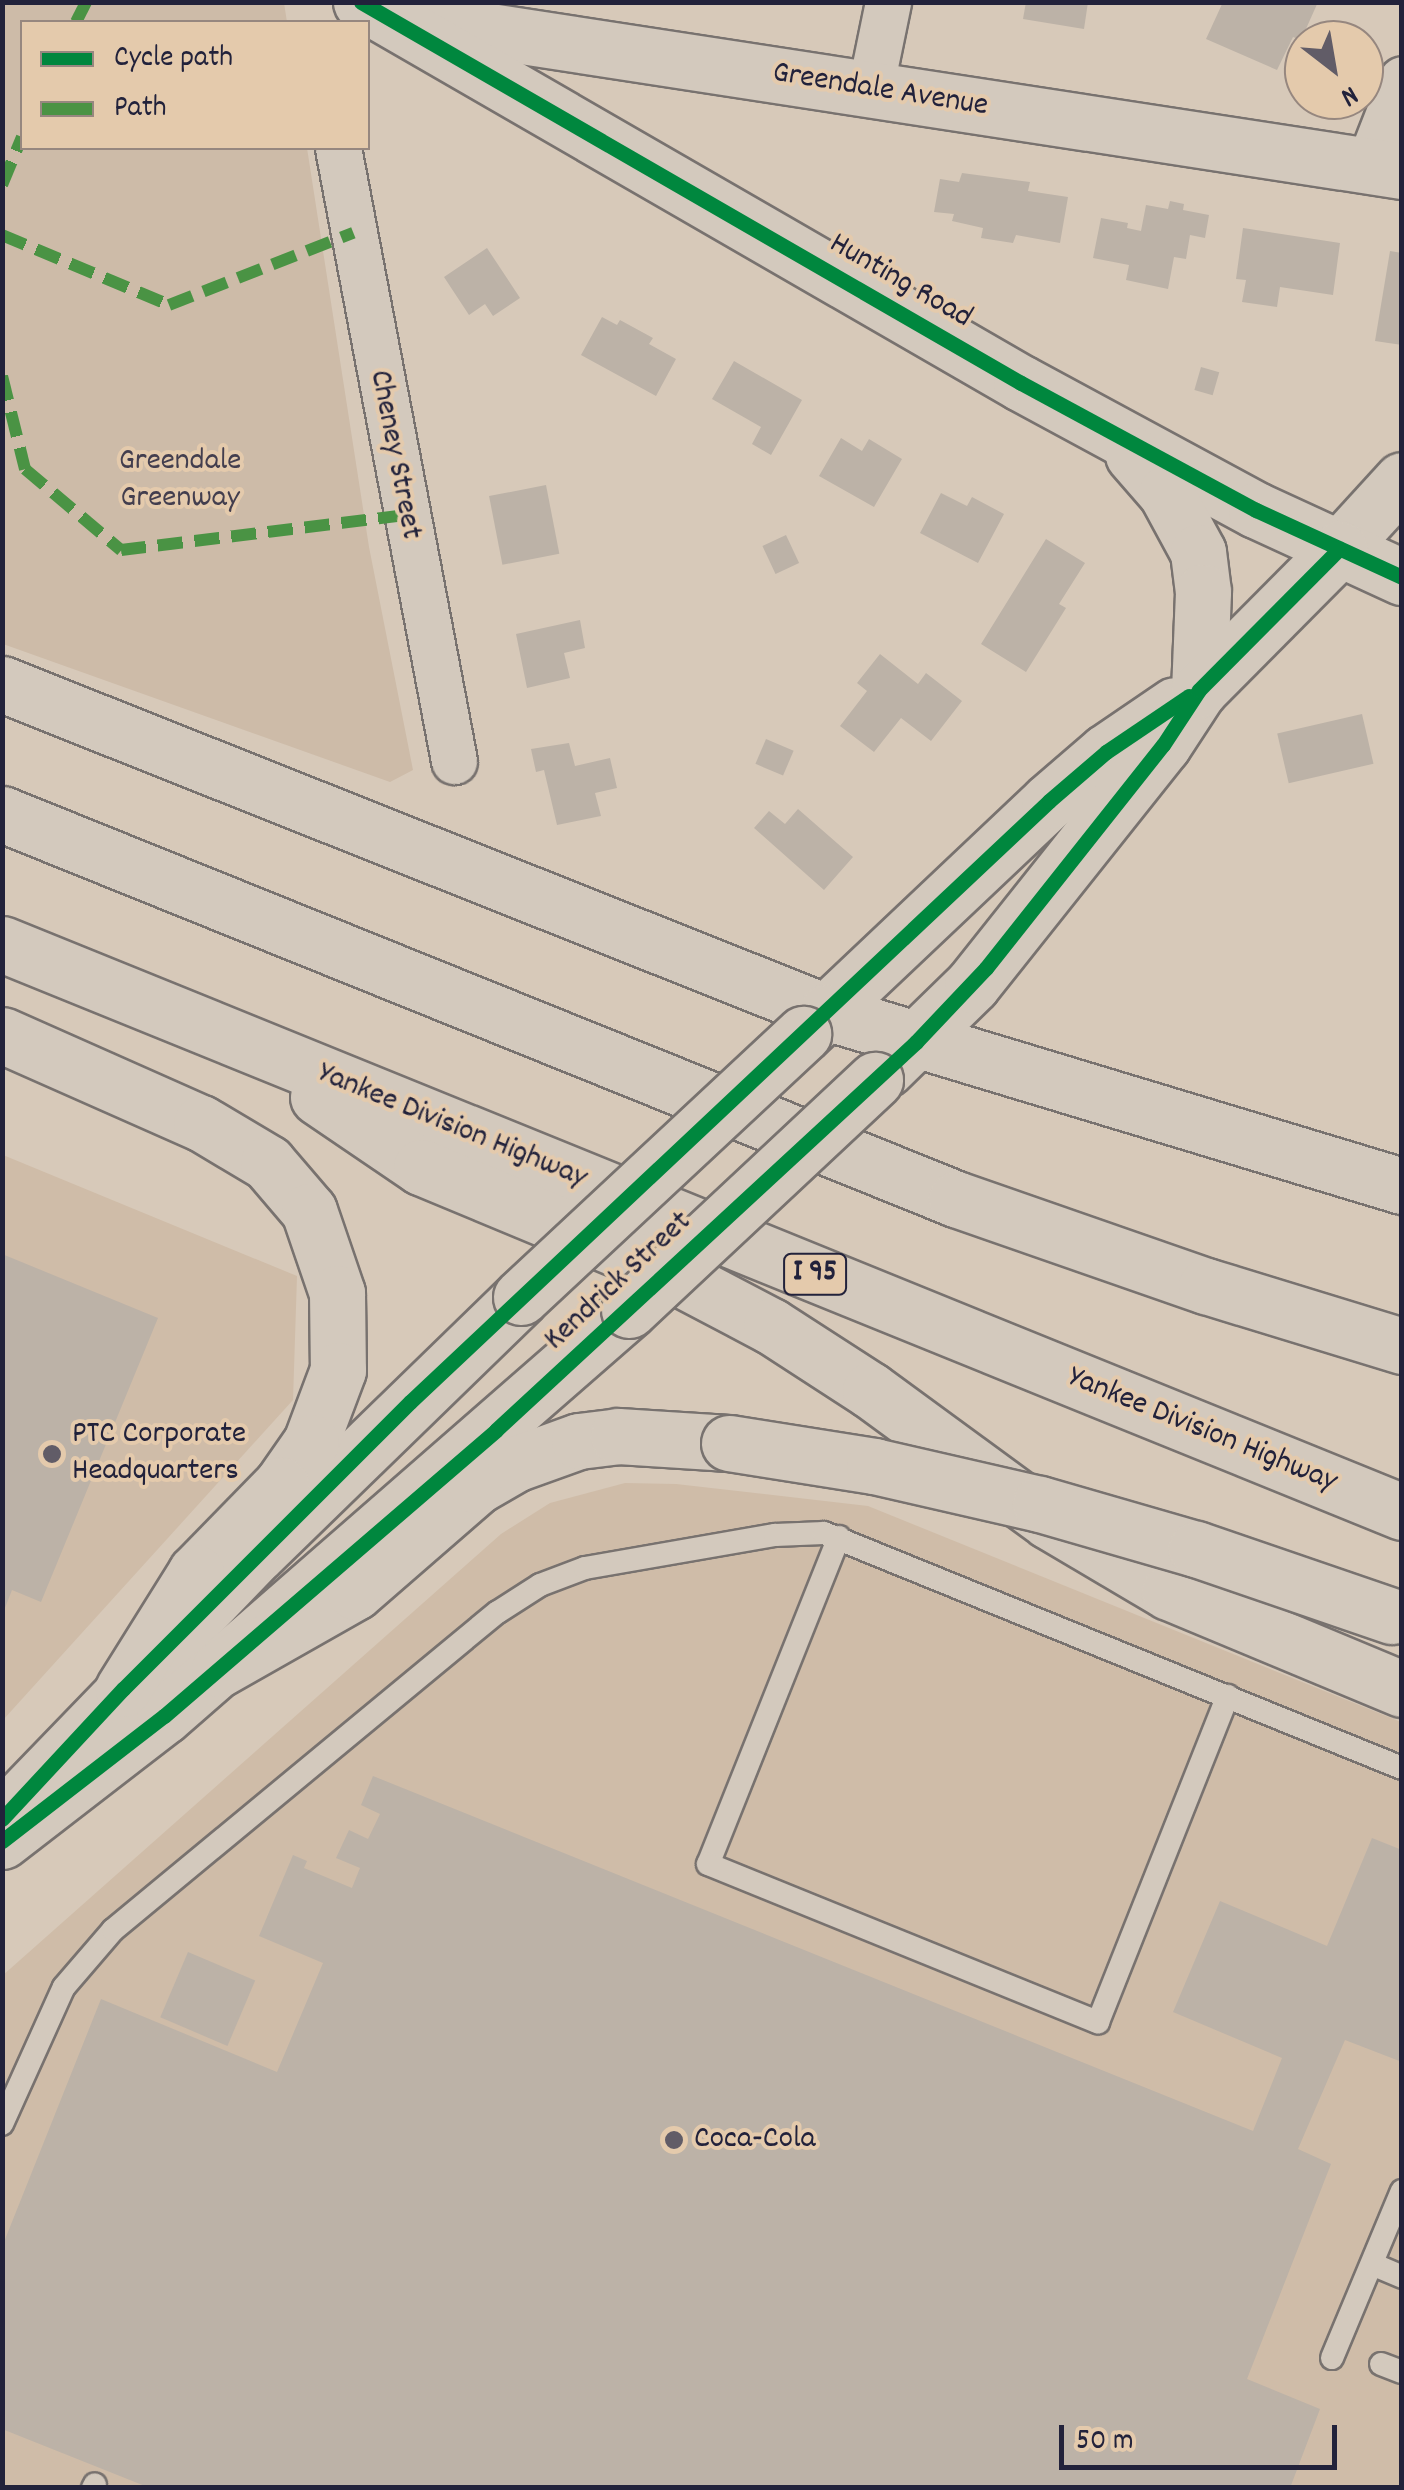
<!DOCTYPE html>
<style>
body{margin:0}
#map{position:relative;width:1404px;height:2490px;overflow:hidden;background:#d7c9b9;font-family:Dekko,sans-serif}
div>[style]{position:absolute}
.built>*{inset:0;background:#cfbca8}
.green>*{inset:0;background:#cdbba8}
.building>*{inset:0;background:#bcb2a7;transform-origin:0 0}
.roads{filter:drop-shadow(2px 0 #78726f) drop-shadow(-2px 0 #78726f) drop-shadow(0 2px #78726f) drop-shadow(0 -2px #78726f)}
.service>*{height:22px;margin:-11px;padding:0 11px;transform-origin:11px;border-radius:11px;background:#d3c9bd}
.minor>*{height:45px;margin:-22.5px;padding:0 22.5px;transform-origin:22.5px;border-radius:22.5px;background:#d3c9bd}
.tertiary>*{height:55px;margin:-27.5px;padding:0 27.5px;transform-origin:27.5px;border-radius:27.5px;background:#d3c9bd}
.secondary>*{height:55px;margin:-27.5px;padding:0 27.5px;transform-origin:27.5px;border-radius:27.5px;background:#d3c9bd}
.motorway>*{height:55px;margin:-27.5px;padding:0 27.5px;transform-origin:27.5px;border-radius:27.5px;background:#d3c9bd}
.bridges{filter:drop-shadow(2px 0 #78726f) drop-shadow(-2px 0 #78726f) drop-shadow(0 2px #78726f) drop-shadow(0 -2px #78726f)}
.secondary-bridge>*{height:55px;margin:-27.5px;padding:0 27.5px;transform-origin:27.5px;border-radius:27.5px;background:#d3c9bd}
.motorway-bridge>*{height:55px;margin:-27.5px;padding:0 27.5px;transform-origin:27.5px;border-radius:27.5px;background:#d3c9bd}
.quiet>*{height:12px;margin-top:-6px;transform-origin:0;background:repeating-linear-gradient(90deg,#4a9344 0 25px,transparent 0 37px)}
.cycleway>*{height:15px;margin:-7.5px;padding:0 7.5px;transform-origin:7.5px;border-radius:7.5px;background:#00873e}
.dots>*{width:28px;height:28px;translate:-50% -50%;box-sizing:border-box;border:5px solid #e4caac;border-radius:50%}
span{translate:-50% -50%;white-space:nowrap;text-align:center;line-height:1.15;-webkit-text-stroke:8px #e4caac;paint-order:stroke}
.shield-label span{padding:2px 8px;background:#e4caac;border:2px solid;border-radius:8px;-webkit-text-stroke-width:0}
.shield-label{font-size:30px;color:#22223b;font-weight:700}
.street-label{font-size:32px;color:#22223b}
.park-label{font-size:32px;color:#433e4e}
.poi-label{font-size:32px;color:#22223b}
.left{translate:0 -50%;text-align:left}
.frame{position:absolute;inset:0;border:5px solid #22223b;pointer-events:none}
.legend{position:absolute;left:20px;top:20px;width:350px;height:130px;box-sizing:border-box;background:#e4caac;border:2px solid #96877f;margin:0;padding:12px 18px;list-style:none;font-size:30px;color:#22223b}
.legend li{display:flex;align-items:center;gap:20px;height:50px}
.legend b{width:50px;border:2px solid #96877f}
.north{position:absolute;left:1284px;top:20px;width:100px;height:100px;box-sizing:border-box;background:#e4caac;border:2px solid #96877f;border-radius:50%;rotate:149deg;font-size:28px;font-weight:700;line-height:40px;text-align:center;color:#22223b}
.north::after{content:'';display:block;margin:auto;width:35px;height:45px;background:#615c67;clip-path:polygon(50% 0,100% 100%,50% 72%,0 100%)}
.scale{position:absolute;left:1059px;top:2425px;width:278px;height:45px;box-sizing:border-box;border:5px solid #22223b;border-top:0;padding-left:12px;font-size:30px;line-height:35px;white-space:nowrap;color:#22223b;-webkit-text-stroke:8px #e4caac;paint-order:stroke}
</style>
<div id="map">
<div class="built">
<i style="clip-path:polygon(3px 1155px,297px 1276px,293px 1400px,3px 1720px)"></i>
<i style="clip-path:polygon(625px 1483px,676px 1484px,868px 1506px,1401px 1722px,1401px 2487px,3px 2487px,2px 1976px,501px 1534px,550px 1503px)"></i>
</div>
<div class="green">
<i style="clip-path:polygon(3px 2px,284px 3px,287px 22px,22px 22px,22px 148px,307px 148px,369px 547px,413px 770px,390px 782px,3px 644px)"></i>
</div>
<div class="building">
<i style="clip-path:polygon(1026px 2px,1088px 2px,1084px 29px,1023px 19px)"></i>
<i style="clip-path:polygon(1223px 2px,1318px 2px,1301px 40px,1293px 37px,1277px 70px,1206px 39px)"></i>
<i style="clip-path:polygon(962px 173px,1030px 182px,1028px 191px,1068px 197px,1060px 243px,1016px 235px,1013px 243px,981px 238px,983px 228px,952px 221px,954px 214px,934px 212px,940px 179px,959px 182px)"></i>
<i style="clip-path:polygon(1170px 201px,1184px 204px,1183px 210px,1209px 215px,1205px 238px,1190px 235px,1186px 259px,1174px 257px,1168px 289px,1126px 280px,1129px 265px,1093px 258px,1101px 218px,1128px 223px,1127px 228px,1141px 231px,1146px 205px,1168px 209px)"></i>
<i style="clip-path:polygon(1243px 228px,1340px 243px,1333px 295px,1280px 287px,1277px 307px,1242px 302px,1246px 280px,1236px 279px)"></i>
<i style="clip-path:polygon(487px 248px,520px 298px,493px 316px,485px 304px,469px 315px,444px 277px)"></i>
<i style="clip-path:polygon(1390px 251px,1402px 253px,1402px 345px,1375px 341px)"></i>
<i style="clip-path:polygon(602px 317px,617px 325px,620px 320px,653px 338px,649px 344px,676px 359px,656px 396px,581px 355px)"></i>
<i style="clip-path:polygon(734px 361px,802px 400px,771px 455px,752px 444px,761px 427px,712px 399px)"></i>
<i style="left:1201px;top:367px;width:19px;height:24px;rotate:16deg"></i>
<i style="clip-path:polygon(841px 438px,862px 451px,869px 439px,902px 459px,874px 507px,819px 476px)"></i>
<i style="left:546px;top:485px;width:70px;height:58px;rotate:79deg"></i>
<i style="clip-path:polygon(941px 493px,967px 506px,972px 497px,1004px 514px,978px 563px,920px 533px)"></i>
<i style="left:786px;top:535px;width:31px;height:26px;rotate:65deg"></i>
<i style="clip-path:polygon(1046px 539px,1085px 563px,1059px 604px,1066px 608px,1026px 672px,981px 644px)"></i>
<i style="clip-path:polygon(580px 620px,585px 648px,564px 653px,570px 678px,527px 688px,516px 634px)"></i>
<i style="clip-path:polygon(880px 654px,918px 684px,926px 673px,962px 701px,931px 741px,901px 718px,874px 752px,840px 726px,867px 691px,857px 683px)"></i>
<i style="left:1362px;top:714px;width:51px;height:87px;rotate:77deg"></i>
<i style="left:766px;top:739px;width:30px;height:27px;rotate:23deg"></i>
<i style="clip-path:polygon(569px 743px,575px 766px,610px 758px,617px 788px,595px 793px,601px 816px,557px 825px,544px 770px,536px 772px,531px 749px)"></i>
<i style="clip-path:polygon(798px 809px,853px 857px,824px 890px,754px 828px,769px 811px,785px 824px)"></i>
<i style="clip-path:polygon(2px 1254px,158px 1318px,41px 1602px,12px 1590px,3px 1613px)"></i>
<i style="clip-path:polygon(373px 1776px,1253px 2131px,1282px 2058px,1173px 2012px,1220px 1901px,1327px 1946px,1372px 1838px,1402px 1850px,1402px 2062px,1345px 2040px,1298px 2149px,1331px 2164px,1247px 2379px,1320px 2409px,1290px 2488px,150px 2488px,2px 2429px,2px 2247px,101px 1999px,277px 2072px,323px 1963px,259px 1936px,293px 1855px,307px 1861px,304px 1868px,352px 1888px,360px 1868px,336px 1858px,349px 1830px,368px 1839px,380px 1814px,361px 1805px)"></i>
<i style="left:188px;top:1952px;width:73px;height:71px;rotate:23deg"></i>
</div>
<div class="roads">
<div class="service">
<i style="left:839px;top:1537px;width:352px;rotate:111.8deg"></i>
<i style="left:708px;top:1864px;width:421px;rotate:22.1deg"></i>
<i style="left:1098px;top:2022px;width:351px;rotate:-68.3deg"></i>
<i style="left:2px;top:2124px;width:150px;rotate:-65.7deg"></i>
<i style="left:64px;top:1987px;width:75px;rotate:-49.3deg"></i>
<i style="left:113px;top:1930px;width:499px;rotate:-39.6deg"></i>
<i style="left:498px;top:1612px;width:50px;rotate:-32.7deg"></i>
<i style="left:540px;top:1585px;width:48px;rotate:-20.7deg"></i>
<i style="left:585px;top:1568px;width:193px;rotate:-9.9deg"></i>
<i style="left:775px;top:1535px;width:49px;rotate:-2.3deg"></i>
<i style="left:824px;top:1533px;width:624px;rotate:22.13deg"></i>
<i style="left:1372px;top:2264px;width:33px;rotate:23deg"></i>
<i style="left:1332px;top:2358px;width:181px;rotate:-67.3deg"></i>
<i style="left:1381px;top:2364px;width:22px;rotate:21deg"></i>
<i style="left:93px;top:2488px;width:4px;rotate:-63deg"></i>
</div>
<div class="minor">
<i style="left:870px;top:90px;width:90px;rotate:-78.4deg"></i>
<i style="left:338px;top:148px;width:624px;rotate:79.28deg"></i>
<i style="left:1368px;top:166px;width:93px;rotate:-68.7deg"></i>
</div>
<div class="tertiary">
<i style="left:385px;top:15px;width:1029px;rotate:8.72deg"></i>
<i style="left:1339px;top:549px;width:93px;rotate:-47.6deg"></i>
</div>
<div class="secondary">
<i style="left:361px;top:2px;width:762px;rotate:30deg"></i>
<i style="left:1021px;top:383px;width:267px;rotate:28.4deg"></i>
<i style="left:1256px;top:510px;width:161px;rotate:24.7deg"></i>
<i style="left:1133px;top:455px;width:50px;rotate:49deg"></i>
<i style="left:1166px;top:493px;width:67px;rotate:61.5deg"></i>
<i style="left:1198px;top:552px;width:40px;rotate:82.9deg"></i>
<i style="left:1203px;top:592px;width:98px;rotate:92.3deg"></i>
<i style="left:803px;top:1034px;width:339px;rotate:-43.4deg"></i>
<i style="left:1049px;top:801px;width:75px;rotate:-40.7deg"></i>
<i style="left:1106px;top:752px;width:83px;rotate:-34.3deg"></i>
<i style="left:886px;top:1069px;width:120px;rotate:-44.3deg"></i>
<i style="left:972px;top:985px;width:307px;rotate:-51.5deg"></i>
<i style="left:1163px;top:745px;width:66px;rotate:-56.8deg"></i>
<i style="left:1199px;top:690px;width:199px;rotate:-45.2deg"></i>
<i style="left:25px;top:1794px;width:334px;rotate:-46deg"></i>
<i style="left:257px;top:1554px;width:368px;rotate:-44.2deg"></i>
<i style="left:2px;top:1841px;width:205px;rotate:-37.7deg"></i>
<i style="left:164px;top:1716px;width:617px;rotate:-41.12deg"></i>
</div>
<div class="motorway">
<i style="left:2px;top:684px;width:887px;rotate:21.71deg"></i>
<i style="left:826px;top:1012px;width:602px;rotate:16.81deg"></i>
<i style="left:2px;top:814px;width:1029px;rotate:21.98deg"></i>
<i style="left:956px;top:1199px;width:265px;rotate:19.2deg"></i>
<i style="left:1206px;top:1286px;width:205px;rotate:17deg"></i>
<i style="left:2px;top:944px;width:1511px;rotate:22.08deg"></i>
<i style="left:2px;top:1035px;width:218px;rotate:23.9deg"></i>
<i style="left:201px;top:1123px;width:78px;rotate:30.8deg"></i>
<i style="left:268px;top:1163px;width:63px;rotate:49.5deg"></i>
<i style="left:309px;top:1211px;width:87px;rotate:71.1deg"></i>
<i style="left:337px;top:1293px;width:77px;rotate:89.3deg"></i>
<i style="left:338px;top:1370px;width:77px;rotate:110.6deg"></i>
<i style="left:311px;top:1442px;width:52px;rotate:124.9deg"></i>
<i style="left:281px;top:1485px;width:122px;rotate:134.3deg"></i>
<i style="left:196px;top:1572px;width:138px;rotate:122deg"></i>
<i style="left:318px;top:1097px;width:125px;rotate:34.2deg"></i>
<i style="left:421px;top:1167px;width:245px;rotate:22.6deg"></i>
<i style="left:647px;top:1261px;width:140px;rotate:27.7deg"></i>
<i style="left:771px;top:1326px;width:118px;rotate:32.9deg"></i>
<i style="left:870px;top:1390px;width:222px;rotate:36.2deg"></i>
<i style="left:1049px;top:1521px;width:139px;rotate:30.6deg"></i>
<i style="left:1169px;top:1592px;width:252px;rotate:22.6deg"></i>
<i style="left:219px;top:1669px;width:156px;rotate:-29.5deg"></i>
<i style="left:355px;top:1592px;width:162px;rotate:-41deg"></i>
<i style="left:477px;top:1486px;width:44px;rotate:-30.1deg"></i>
<i style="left:515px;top:1464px;width:68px;rotate:-19.8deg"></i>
<i style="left:579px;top:1441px;width:39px;rotate:-7deg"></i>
<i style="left:618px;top:1436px;width:111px;rotate:3.6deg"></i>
</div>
</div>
<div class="bridges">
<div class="secondary-bridge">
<i style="left:521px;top:1297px;width:386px;rotate:-43deg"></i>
<i style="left:629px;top:1310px;width:337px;rotate:-43.1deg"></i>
</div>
<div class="motorway-bridge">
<i style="left:729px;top:1443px;width:147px;rotate:9deg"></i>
<i style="left:874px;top:1466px;width:170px;rotate:12.9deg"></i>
<i style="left:1040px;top:1504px;width:162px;rotate:16.1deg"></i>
<i style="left:1196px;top:1549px;width:207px;rotate:18.9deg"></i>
</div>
</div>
<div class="quiet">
<i style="left:76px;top:22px;width:22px;rotate:-63deg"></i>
<i style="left:2px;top:185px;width:52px;rotate:-67.4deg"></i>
<i style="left:2px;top:235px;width:181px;rotate:22.7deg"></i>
<i style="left:169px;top:305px;width:198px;rotate:-21.4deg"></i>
<i style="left:2px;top:376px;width:96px;rotate:76.1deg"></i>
<i style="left:25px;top:469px;width:126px;rotate:40.2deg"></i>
<i style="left:121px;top:550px;width:286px;rotate:-7deg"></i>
</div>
<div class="cycleway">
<i style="left:361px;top:2px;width:762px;rotate:30deg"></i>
<i style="left:1021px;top:383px;width:267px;rotate:28.4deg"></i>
<i style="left:1256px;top:510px;width:161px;rotate:24.7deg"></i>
<i style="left:2px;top:1819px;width:178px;rotate:-47.1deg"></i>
<i style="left:123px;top:1689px;width:406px;rotate:-45deg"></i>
<i style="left:410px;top:1402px;width:877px;rotate:-43.24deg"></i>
<i style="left:1049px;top:801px;width:75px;rotate:-40.7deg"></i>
<i style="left:1106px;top:752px;width:100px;rotate:-34deg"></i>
<i style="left:2px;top:1841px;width:205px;rotate:-37.7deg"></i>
<i style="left:164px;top:1716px;width:438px;rotate:-40.7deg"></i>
<i style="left:496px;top:1430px;width:572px;rotate:-42.73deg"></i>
<i style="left:916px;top:1042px;width:102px;rotate:-46.6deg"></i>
<i style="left:986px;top:968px;width:285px;rotate:-51.6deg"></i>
<i style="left:1163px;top:745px;width:66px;rotate:-56.8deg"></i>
<i style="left:1199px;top:690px;width:199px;rotate:-45.2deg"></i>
</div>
<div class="dots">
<i style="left:52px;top:1454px;background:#615c67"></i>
<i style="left:674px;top:2140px;background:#615c67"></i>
</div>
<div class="shield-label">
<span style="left:815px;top:1274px">I 95</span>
</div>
<div class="street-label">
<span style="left:880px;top:91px;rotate:9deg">Greendale Avenue</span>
<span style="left:900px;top:282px;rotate:30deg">Hunting Road</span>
<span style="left:394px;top:455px;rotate:79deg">Cheney Street</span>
<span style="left:452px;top:1127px;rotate:22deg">Yankee Division Highway</span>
<span style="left:619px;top:1282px;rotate:-43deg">Kendrick Street</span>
<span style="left:1202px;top:1431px;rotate:22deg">Yankee Division Highway</span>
</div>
<div class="park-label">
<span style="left:180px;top:481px">Greendale<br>Greenway</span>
</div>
<div class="poi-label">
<span class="left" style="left:72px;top:1454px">PTC Corporate<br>Headquarters</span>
<span class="left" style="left:694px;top:2140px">Coca-Cola</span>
</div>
<div class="frame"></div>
<ul class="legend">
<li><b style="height:12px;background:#00873e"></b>Cycle path</li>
<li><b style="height:12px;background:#4a9344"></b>Path</li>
</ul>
<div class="north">N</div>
<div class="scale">50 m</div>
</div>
